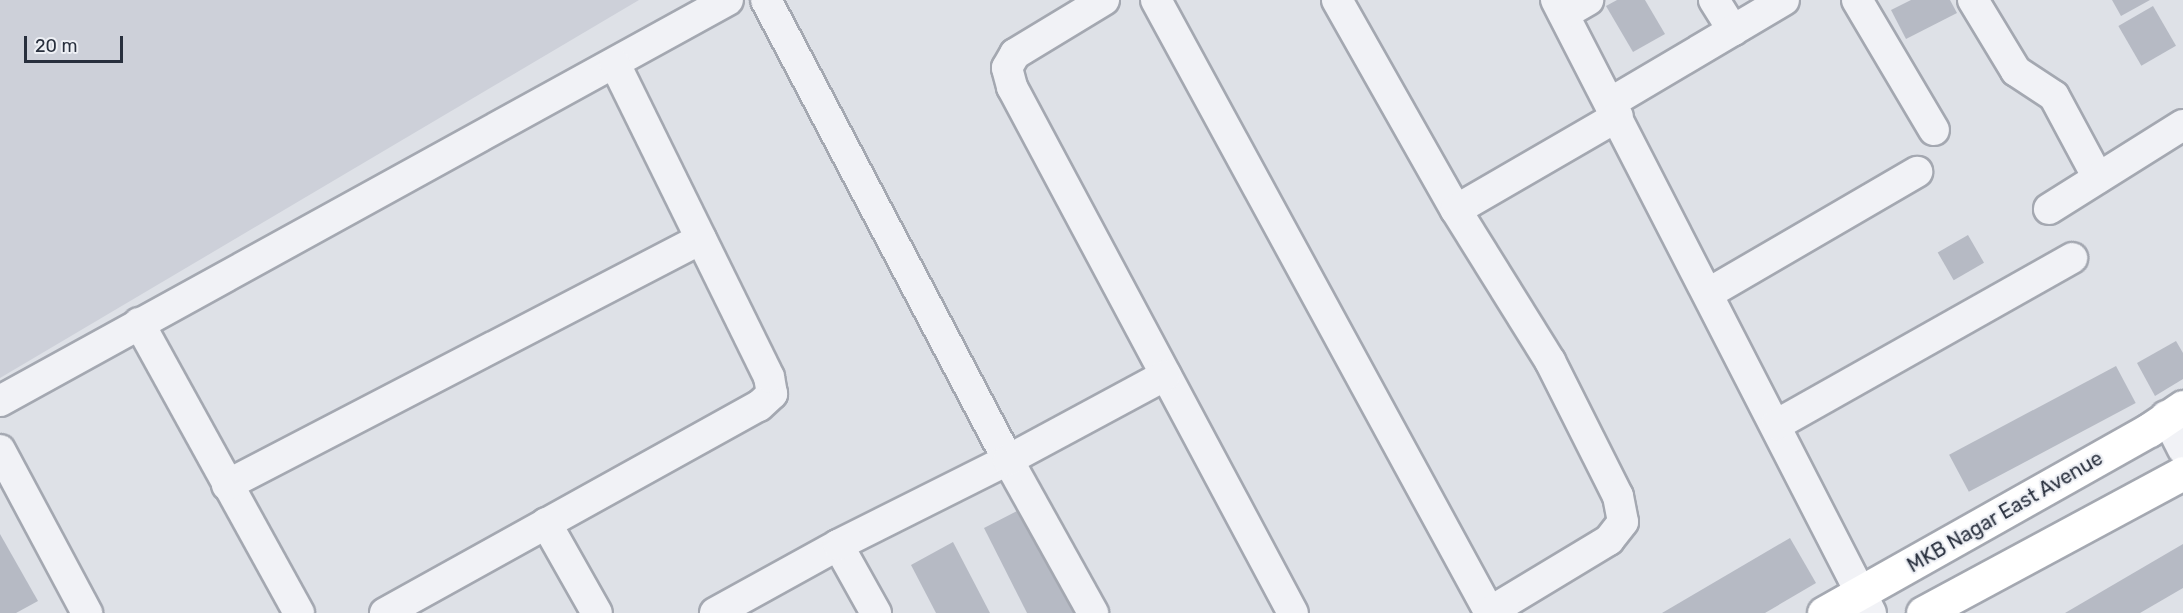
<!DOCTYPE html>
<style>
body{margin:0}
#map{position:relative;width:2183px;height:613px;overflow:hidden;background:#dee1e7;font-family:Rubik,sans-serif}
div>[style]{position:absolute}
.built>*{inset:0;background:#cdd0d9}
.building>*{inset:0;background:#b6bac4;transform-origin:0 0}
.roads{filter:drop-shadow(2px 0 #a4a8b1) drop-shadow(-2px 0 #a4a8b1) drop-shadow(0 2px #a4a8b1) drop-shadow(0 -2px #a4a8b1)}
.street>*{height:30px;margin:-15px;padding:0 15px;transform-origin:15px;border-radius:15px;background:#f1f2f6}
.secondary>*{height:33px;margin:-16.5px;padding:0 16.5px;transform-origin:16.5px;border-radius:16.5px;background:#fff}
span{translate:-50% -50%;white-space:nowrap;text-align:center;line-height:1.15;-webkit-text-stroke:4.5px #eef0f5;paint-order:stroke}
.street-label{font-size:20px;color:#282f3d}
.scale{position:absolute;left:24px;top:36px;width:99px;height:27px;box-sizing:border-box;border:3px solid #282f3d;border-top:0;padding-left:8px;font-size:18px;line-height:21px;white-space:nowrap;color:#282f3d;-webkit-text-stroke:4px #eef0f5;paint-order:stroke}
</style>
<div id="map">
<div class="built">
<i style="clip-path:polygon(0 0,639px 0,0 378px)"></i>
</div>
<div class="building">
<i style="clip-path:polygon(1617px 0,1645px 0,1665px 34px,1633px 52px,1606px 6px)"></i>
<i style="clip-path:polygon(1911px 0,1950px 0,1957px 13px,1906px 39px,1891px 10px)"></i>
<i style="clip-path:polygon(2112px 0,2150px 0,2121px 16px)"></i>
<i style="left:2153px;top:6px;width:46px;height:40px;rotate:60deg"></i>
<i style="left:1968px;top:235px;width:32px;height:35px;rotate:60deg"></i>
<i style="clip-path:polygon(2176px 341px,2183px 353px,2183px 379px,2155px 396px,2137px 363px)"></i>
<i style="left:2116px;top:366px;width:42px;height:189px;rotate:62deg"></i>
<i style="clip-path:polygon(1027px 506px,1080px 613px,1027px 613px,984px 528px)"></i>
<i style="clip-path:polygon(0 534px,38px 601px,16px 613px,0 613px)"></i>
<i style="clip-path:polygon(1790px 538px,1816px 583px,1765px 613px,1662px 613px)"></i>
<i style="clip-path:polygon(953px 542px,990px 613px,936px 613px,911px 565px)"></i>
<i style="clip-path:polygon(2183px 544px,2183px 588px,2140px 613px,2065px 613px)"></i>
</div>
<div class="roads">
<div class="street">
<i style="left:766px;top:0;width:520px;rotate:62.25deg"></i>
<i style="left:1008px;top:460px;width:175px;rotate:60.9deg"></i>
<i style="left:1104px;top:0;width:104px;rotate:148.8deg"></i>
<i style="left:1015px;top:54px;width:16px;rotate:120deg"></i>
<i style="left:1007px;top:68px;width:20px;rotate:75deg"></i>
<i style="left:1012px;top:87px;width:596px;rotate:61.89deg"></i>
<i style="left:1156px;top:0;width:698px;rotate:61.42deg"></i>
<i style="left:1337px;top:0;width:241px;rotate:60.5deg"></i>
<i style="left:1456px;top:210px;width:178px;rotate:58.1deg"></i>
<i style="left:1550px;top:361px;width:151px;rotate:63.3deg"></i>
<i style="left:1618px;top:496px;width:26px;rotate:79deg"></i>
<i style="left:1623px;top:522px;width:23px;rotate:128deg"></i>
<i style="left:1609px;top:540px;width:141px;rotate:148.9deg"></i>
<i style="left:1556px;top:0;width:689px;rotate:62.8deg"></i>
<i style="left:1714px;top:0;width:36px;rotate:58deg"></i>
<i style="left:1857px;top:0;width:151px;rotate:59.4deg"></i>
<i style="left:1973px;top:0;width:83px;rotate:58.8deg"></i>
<i style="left:2016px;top:71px;width:45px;rotate:33.3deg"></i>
<i style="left:2054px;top:96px;width:93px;rotate:61.8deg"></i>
<i style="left:1564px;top:14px;width:28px;rotate:-30deg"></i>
<i style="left:1610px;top:103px;width:202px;rotate:-30.6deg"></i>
<i style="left:2049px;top:209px;width:158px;rotate:-32.1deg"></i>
<i style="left:1456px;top:210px;width:187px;rotate:-30.1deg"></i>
<i style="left:1709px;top:293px;width:241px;rotate:-30.2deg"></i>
<i style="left:139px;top:323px;width:331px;rotate:61.1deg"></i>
<i style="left:0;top:401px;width:831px;rotate:-28.85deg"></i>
<i style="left:2166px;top:416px;width:38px;rotate:63deg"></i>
<i style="left:1776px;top:425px;width:340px;rotate:-29.4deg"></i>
<i style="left:0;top:450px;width:185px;rotate:61.9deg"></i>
<i style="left:227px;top:485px;width:534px;rotate:-27.43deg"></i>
<i style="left:546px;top:523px;width:103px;rotate:60.5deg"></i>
<i style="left:838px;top:545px;width:78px;rotate:60.8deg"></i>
<i style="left:385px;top:613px;width:427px;rotate:-29deg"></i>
<i style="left:759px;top:406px;width:18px;rotate:-43deg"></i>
<i style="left:772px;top:394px;width:17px;rotate:-100deg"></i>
<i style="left:769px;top:377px;width:349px;rotate:-116.2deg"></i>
<i style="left:715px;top:613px;width:141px;rotate:-28.9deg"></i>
<i style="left:838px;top:545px;width:190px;rotate:-26.6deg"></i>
<i style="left:1008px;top:460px;width:179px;rotate:-28.3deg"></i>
</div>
<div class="secondary">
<i style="left:1824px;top:613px;width:373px;rotate:-29.4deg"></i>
<i style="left:2149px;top:430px;width:41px;rotate:-34.1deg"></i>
<i style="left:1923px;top:613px;width:295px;rotate:-28.3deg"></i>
</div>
</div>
<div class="street-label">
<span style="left:2005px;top:512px;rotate:-30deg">MKB Nagar East Avenue</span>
</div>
<div class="scale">20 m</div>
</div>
